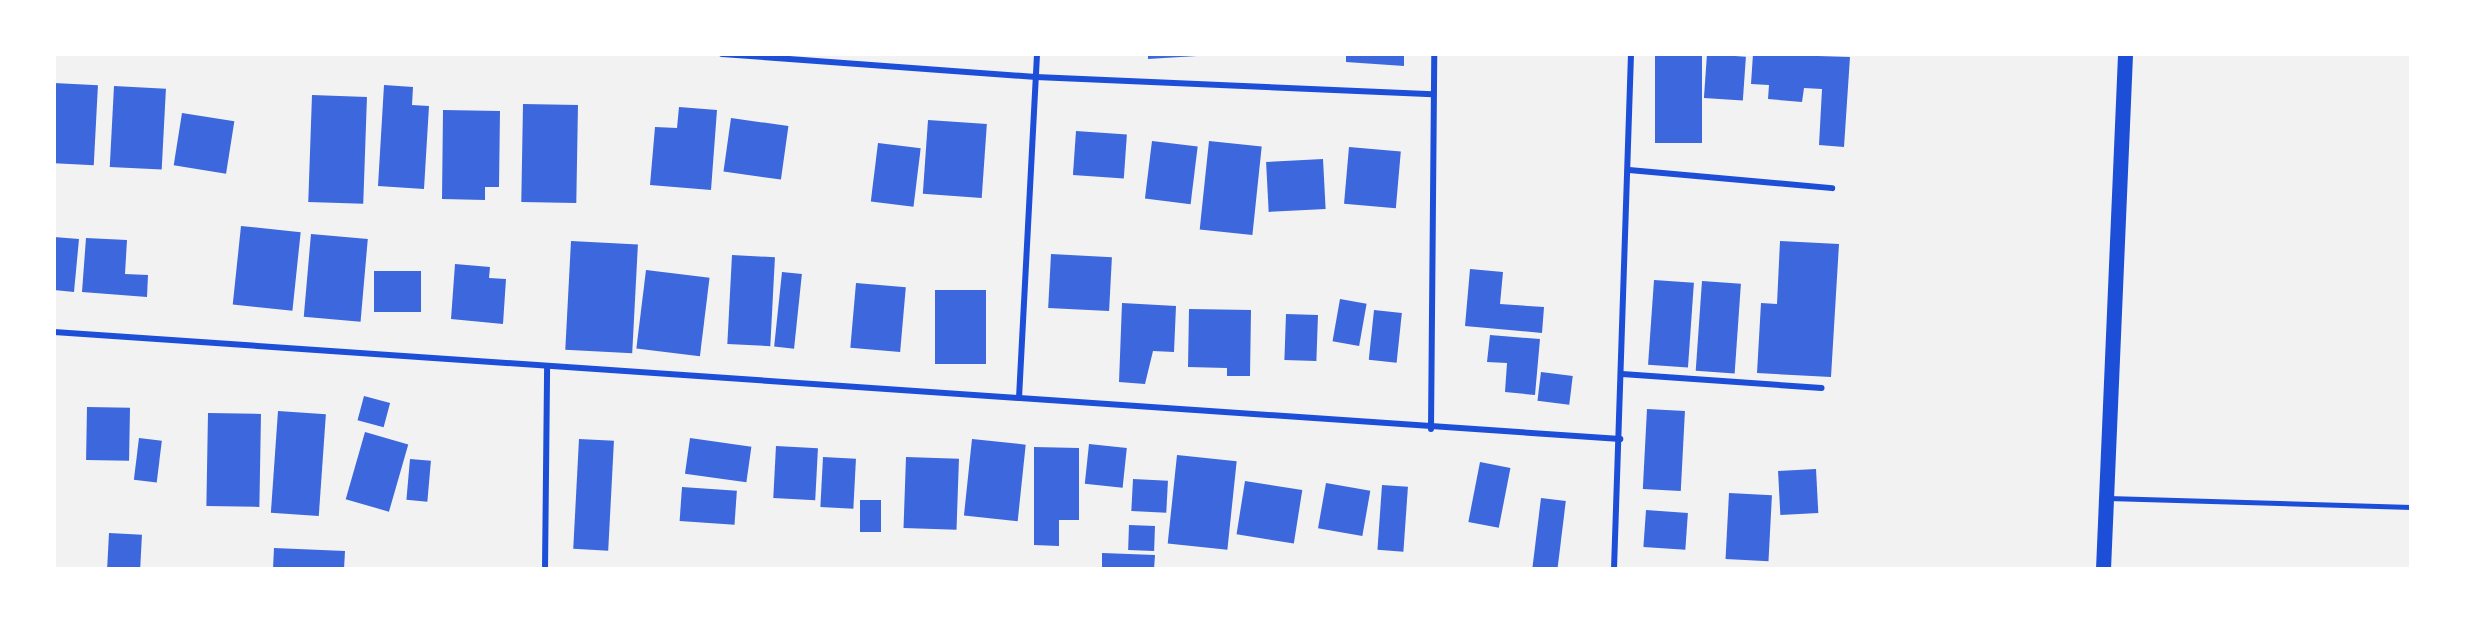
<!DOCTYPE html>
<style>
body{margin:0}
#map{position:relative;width:2465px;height:623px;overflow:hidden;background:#f2f2f2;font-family:"Roboto Serif",serif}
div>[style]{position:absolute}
.building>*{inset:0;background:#3d67dc;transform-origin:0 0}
.service>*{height:4.5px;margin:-2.25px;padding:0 2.25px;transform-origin:2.25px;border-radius:2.25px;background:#1d4ed8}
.minor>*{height:6px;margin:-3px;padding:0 3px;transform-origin:3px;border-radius:3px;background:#1d4ed8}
.primary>*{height:15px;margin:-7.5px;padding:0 7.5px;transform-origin:7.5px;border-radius:7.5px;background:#1d4ed8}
span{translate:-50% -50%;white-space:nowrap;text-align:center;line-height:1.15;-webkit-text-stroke:6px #fff;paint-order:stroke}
.frame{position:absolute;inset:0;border:56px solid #fff;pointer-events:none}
</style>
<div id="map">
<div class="building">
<i style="clip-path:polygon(1148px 54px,1197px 54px,1197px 56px,1148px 59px)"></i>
<i style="clip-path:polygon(1346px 54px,1404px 54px,1404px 66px,1346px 62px)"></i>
<i style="left:1655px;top:54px;width:47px;height:89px"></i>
<i style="left:1707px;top:54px;width:39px;height:44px;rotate:4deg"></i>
<i style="clip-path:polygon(1753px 54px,1850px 57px,1844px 147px,1819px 145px,1822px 89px,1804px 88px,1802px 102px,1768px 99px,1769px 85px,1751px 84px)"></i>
<i style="left:54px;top:83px;width:44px;height:80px;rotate:3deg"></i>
<i style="clip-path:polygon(384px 85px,413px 87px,412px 105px,429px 106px,424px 189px,378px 186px)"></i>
<i style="left:114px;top:86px;width:52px;height:81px;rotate:3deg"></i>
<i style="left:312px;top:95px;width:55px;height:107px;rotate:2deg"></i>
<i style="left:523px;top:104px;width:55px;height:98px;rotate:1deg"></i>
<i style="clip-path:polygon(679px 107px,717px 110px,711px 190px,650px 185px,655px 127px,677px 128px)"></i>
<i style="clip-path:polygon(443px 110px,500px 111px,499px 187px,485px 187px,485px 200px,442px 199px)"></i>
<i style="left:182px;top:113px;width:53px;height:53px;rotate:9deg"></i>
<i style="left:731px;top:118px;width:58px;height:54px;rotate:8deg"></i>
<i style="left:928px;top:120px;width:59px;height:74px;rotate:4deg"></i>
<i style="left:1076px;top:131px;width:51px;height:44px;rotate:4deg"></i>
<i style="left:1152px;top:141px;width:46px;height:58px;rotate:7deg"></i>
<i style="left:1209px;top:141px;width:53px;height:89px;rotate:6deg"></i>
<i style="left:878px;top:143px;width:43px;height:59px;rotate:7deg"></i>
<i style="left:1349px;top:147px;width:52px;height:57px;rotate:5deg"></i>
<i style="left:1323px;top:159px;width:50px;height:57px;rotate:87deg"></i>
<i style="left:241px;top:226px;width:60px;height:79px;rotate:6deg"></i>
<i style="left:311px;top:234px;width:57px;height:83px;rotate:5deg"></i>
<i style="clip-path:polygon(54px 237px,79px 239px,74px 292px,54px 290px)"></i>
<i style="clip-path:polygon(86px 238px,127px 240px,125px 274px,148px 275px,147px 297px,82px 292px)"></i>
<i style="left:571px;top:241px;width:67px;height:109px;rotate:3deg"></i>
<i style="clip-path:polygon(1780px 241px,1839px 244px,1831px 377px,1757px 373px,1761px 303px,1777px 304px)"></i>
<i style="left:1051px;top:254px;width:61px;height:54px;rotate:3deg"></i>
<i style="left:732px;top:255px;width:43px;height:89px;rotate:3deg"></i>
<i style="clip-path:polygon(455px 264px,490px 267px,489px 278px,506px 279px,503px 324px,451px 319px)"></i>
<i style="clip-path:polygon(1470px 269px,1503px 272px,1500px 304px,1544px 307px,1542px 333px,1465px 326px)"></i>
<i style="left:646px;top:270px;width:64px;height:79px;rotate:7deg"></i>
<i style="left:374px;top:271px;width:47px;height:41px"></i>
<i style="left:782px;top:272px;width:20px;height:75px;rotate:6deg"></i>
<i style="left:1654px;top:280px;width:40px;height:85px;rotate:4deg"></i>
<i style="left:1702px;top:281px;width:39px;height:90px;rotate:4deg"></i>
<i style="left:856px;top:283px;width:50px;height:65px;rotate:5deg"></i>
<i style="left:935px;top:290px;width:51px;height:74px"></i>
<i style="left:1340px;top:299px;width:27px;height:43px;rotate:10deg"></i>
<i style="clip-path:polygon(1122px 303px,1176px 306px,1174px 352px,1153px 351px,1145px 384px,1119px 382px)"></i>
<i style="clip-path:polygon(1189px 309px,1251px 310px,1250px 376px,1227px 376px,1227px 368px,1188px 367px)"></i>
<i style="left:1374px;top:310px;width:28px;height:50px;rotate:6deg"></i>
<i style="left:1286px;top:314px;width:32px;height:46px;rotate:2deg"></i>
<i style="clip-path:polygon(1490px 335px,1540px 339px,1535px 395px,1505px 392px,1507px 363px,1487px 362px)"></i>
<i style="left:1541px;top:372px;width:32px;height:29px;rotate:7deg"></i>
<i style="left:364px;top:396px;width:27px;height:25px;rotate:15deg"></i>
<i style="left:87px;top:407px;width:43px;height:53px;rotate:1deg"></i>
<i style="left:1647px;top:409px;width:38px;height:80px;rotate:3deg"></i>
<i style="left:278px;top:411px;width:48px;height:102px;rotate:4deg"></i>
<i style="left:208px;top:413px;width:53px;height:93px;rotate:1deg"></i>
<i style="left:365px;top:432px;width:45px;height:70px;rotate:16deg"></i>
<i style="left:139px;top:438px;width:23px;height:42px;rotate:7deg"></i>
<i style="left:690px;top:438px;width:62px;height:36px;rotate:8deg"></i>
<i style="left:579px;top:439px;width:35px;height:110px;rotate:3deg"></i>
<i style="left:972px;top:439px;width:54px;height:77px;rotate:6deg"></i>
<i style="left:1089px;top:444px;width:38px;height:40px;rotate:6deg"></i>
<i style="left:776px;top:446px;width:42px;height:52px;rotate:3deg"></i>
<i style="clip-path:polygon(1034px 447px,1079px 448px,1079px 520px,1059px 520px,1059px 546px,1034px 545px)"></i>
<i style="left:1177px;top:455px;width:60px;height:89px;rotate:6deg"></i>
<i style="left:823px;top:457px;width:33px;height:50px;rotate:3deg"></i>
<i style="left:906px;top:457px;width:53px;height:71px;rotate:2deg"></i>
<i style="left:410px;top:459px;width:21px;height:41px;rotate:5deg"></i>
<i style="left:1480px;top:462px;width:31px;height:61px;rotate:11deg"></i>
<i style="left:1816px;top:469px;width:44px;height:38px;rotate:87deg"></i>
<i style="left:1133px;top:479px;width:35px;height:32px;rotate:3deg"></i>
<i style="left:1245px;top:481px;width:58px;height:54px;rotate:9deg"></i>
<i style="left:1326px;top:483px;width:45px;height:46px;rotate:10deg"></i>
<i style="left:1382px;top:485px;width:26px;height:65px;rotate:4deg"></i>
<i style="left:682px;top:487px;width:55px;height:34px;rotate:4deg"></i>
<i style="left:1729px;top:493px;width:43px;height:66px;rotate:3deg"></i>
<i style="left:1541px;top:498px;width:25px;height:71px;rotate:7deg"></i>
<i style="left:860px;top:500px;width:21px;height:32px"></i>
<i style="left:1646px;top:510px;width:42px;height:37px;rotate:4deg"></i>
<i style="left:1129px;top:525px;width:26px;height:25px;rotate:2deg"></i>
<i style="left:109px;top:533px;width:33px;height:36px;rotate:3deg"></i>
<i style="clip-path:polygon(274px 548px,345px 551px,344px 569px,273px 569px)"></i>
<i style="clip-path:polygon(1102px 553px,1155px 555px,1154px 569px,1102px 569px)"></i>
</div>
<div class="service">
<i style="left:2108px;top:498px;width:303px;rotate:1.7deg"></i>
</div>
<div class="minor">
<i style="left:722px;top:54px;width:315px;rotate:4.2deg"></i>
<i style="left:1036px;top:77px;width:397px;rotate:2.5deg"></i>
<i style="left:1629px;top:170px;width:204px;rotate:5.1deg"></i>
<i style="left:54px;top:332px;width:1570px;rotate:3.91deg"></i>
<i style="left:1622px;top:374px;width:200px;rotate:4deg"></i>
<i style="left:1019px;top:398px;width:344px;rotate:-87deg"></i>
<i style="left:1431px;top:429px;width:375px;rotate:-89.5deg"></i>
<i style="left:545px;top:569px;width:202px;rotate:-89.4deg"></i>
<i style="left:1614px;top:569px;width:515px;rotate:-88.11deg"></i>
</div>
<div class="primary">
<i style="left:2103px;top:569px;width:515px;rotate:-87.55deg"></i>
</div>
<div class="frame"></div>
</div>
